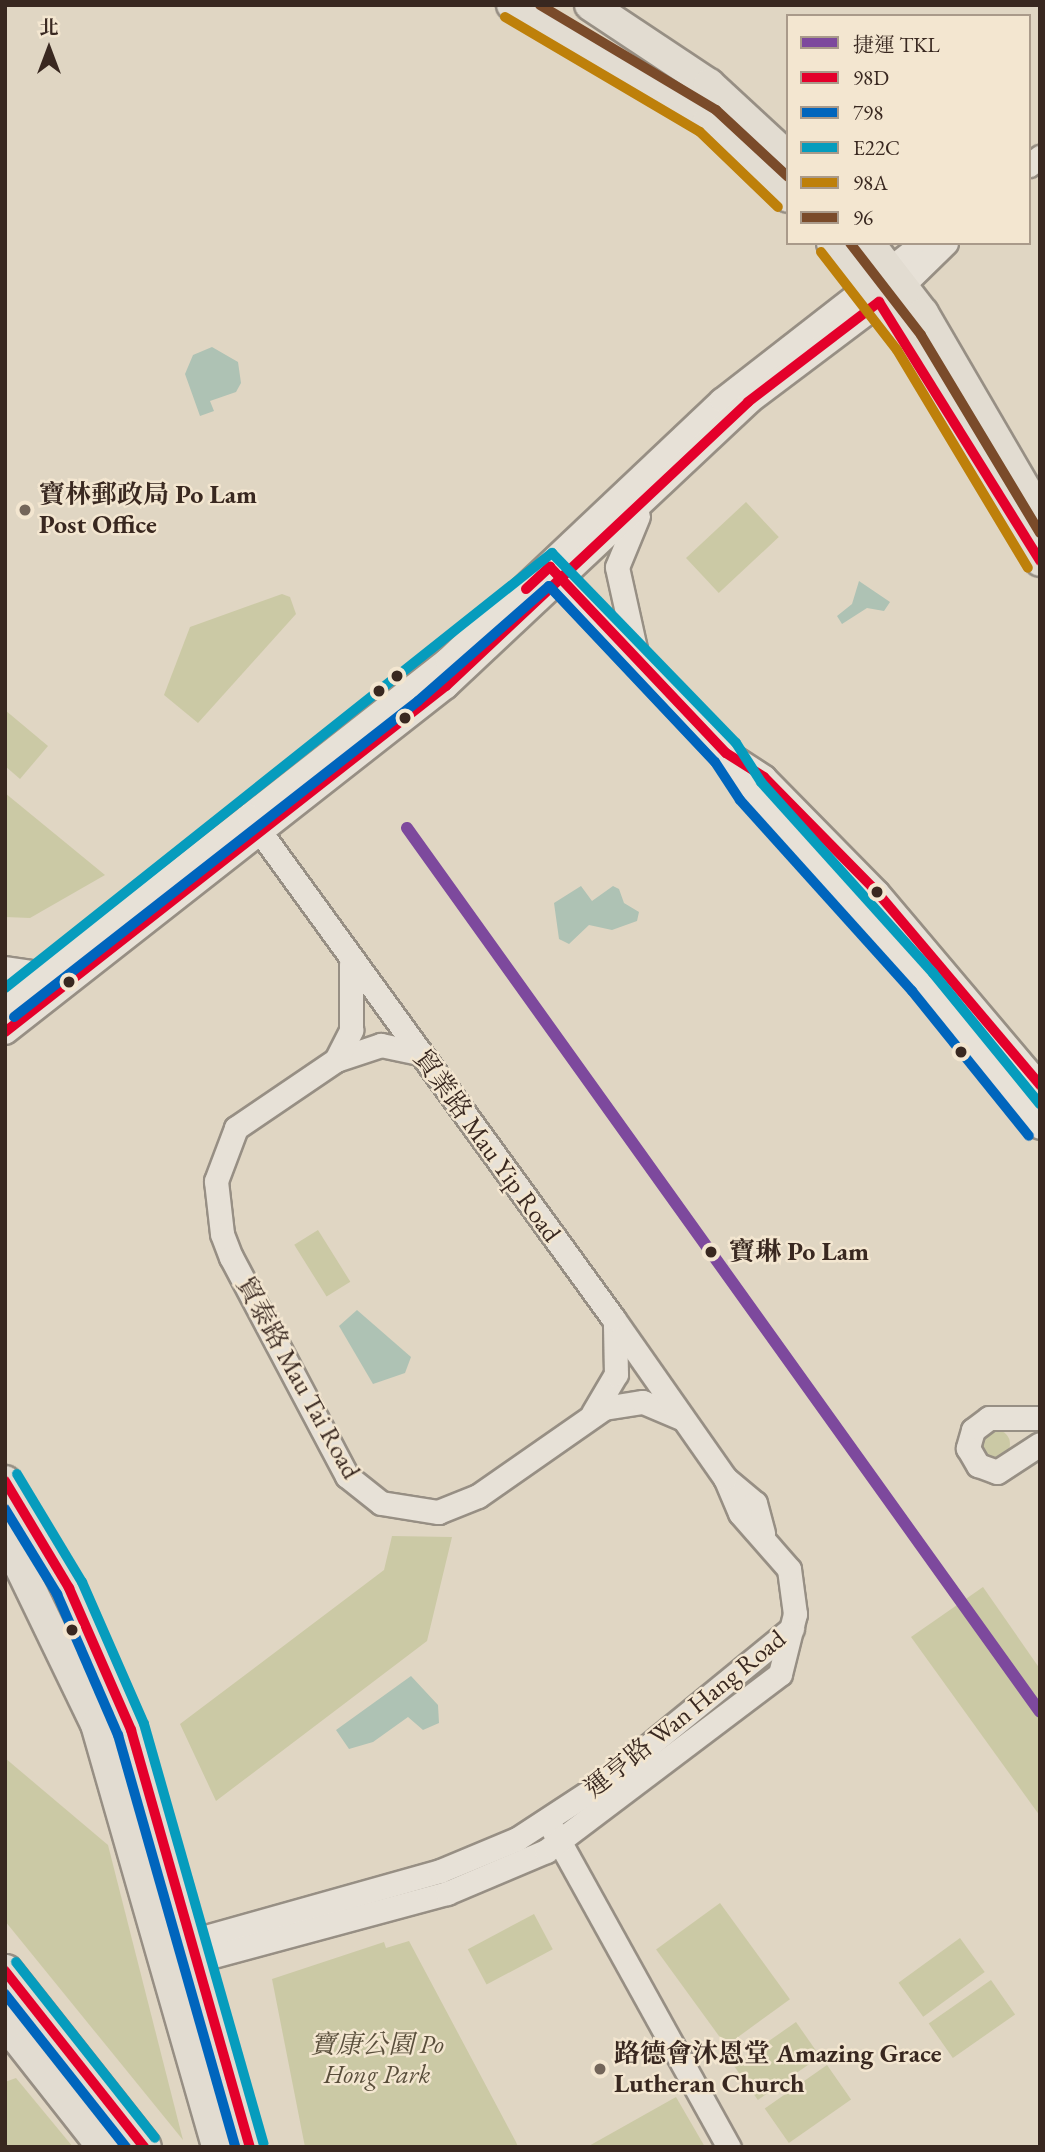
<!DOCTYPE html>
<meta charset="utf-8">
<style>
body{margin:0}
#map{position:relative;width:1045px;height:2152px;overflow:hidden;background:#e0d6c3;font-family:"EB Garamond","Noto Serif TC",serif}
div>[style]{position:absolute}
.green>*{inset:0;background:#cbc9a5;transform-origin:0 0}
.round{border-radius:50%}
.water>*{inset:0;background:#aec2b4}
.roads{filter:drop-shadow(2px 0 #978f84) drop-shadow(-2px 0 #978f84) drop-shadow(0 2px #978f84) drop-shadow(0 -2px #978f84)}
.minor>*{height:23px;margin:-11.5px;padding:0 11.5px;transform-origin:11.5px;border-radius:11.5px;background:#e7e1d7}
.major>*{height:30px;margin:-15px;padding:0 15px;transform-origin:15px;border-radius:15px;background:#e2dcd1}
.highway>*{height:33px;margin:-16.5px;padding:0 16.5px;transform-origin:16.5px;border-radius:16.5px;background:#e2dcd1}
.bus-1>*{height:10px;margin:-5px;padding:0 5px;transform-origin:5px;border-radius:5px;background:#e4002b}
.bus-2>*{height:10px;margin:-5px;padding:0 5px;transform-origin:5px;border-radius:5px;background:#0065bd}
.bus-3>*{height:10px;margin:-5px;padding:0 5px;transform-origin:5px;border-radius:5px;background:#069cbd}
.bus-4>*{height:10px;margin:-5px;padding:0 5px;transform-origin:5px;border-radius:5px;background:#be800a}
.bus-5>*{height:10px;margin:-5px;padding:0 5px;transform-origin:5px;border-radius:5px;background:#7a4b2a}
.metro-1>*{height:12px;margin:-6px;padding:0 6px;transform-origin:6px;border-radius:6px;background:#7d499d}
.dots>*{width:19px;height:19px;translate:-50% -50%;box-sizing:border-box;border:4px solid #f3e6d0;border-radius:50%}
span{translate:-50% -50%;white-space:nowrap;text-align:center;line-height:1.15;-webkit-text-stroke:5px #f3e6d0;paint-order:stroke}
.poi-label{font-size:26px;color:#392820;font-weight:700}
.left{translate:0 -50%;text-align:left}
.street-label{font-size:26px;color:#392820}
.stop-label{font-size:26px;color:#392820;font-weight:700}
.park-label{font-size:26px;color:#594e3b;font-style:italic}
.frame{position:absolute;inset:0;border:7px solid #392820;pointer-events:none}
.legend{position:absolute;left:786px;top:14px;width:245px;height:231px;box-sizing:border-box;background:#f3e6d0;border:2px solid #a99a8a;margin:0;padding:9px 12px;list-style:none;font-size:21px;color:#392820}
.legend li{display:flex;align-items:center;gap:14px;height:35px}
.legend b{width:35px;border:2px solid #a99a8a}
.north{position:absolute;left:14px;top:14px;width:70px;height:70px;-webkit-text-stroke:5px #f3e6d0;paint-order:stroke;rotate:0deg;font-size:19px;font-weight:700;line-height:28px;text-align:center;color:#392820}
.north::after{content:'';display:block;margin:auto;width:24px;height:32px;background:#392820;clip-path:polygon(50% 0,100% 100%,50% 72%,0 100%)}
</style>
<div id="map">
<div class="green">
<i style="left:746px;top:502px;width:48px;height:82px;rotate:47deg"></i>
<i style="clip-path:polygon(282px 594px,290px 597px,296px 614px,198px 723px,164px 695px,190px 627px)"></i>
<i style="clip-path:polygon(5px 710px,48px 746px,20px 779px,5px 766px)"></i>
<i style="clip-path:polygon(5px 793px,105px 875px,30px 918px,5px 917px)"></i>
<i style="left:318px;top:1230px;width:61px;height:28px;rotate:58deg"></i>
<i class="round" style="left:982px;top:1430px;width:28px;height:28px"></i>
<i style="clip-path:polygon(392px 1536px,452px 1537px,427px 1641px,216px 1801px,180px 1724px,384px 1570px)"></i>
<i style="clip-path:polygon(983px 1587px,1040px 1669px,1040px 1816px,911px 1637px)"></i>
<i style="clip-path:polygon(5px 1758px,108px 1845px,183px 2140px,5px 1921px)"></i>
<i style="left:720px;top:1903px;width:119px;height:79px;rotate:54deg"></i>
<i style="left:534px;top:1914px;width:40px;height:75px;rotate:62deg"></i>
<i style="left:960px;top:1938px;width:42px;height:76px;rotate:54deg"></i>
<i style="clip-path:polygon(409px 1941px,516px 2142px,518px 2147px,305px 2147px,272px 1979px,384px 1942px,386px 1948px)"></i>
<i style="left:991px;top:1980px;width:42px;height:76px;rotate:55deg"></i>
<i style="left:796px;top:2022px;width:42px;height:76px;rotate:55deg"></i>
<i style="left:827px;top:2065px;width:42px;height:76px;rotate:55deg"></i>
<i style="clip-path:polygon(16px 2078px,73px 2147px,5px 2147px,5px 2082px)"></i>
<i style="clip-path:polygon(676px 2097px,705px 2147px,587px 2147px)"></i>
</div>
<div class="water">
<i style="clip-path:polygon(212px 347px,238px 362px,241px 383px,236px 392px,210px 401px,214px 411px,200px 416px,185px 374px,193px 355px)"></i>
<i style="clip-path:polygon(859px 581px,890px 602px,884px 611px,867px 608px,842px 624px,837px 616px,852px 604px)"></i>
<i style="clip-path:polygon(581px 886px,592px 901px,613px 886px,619px 889px,624px 903px,639px 912px,637px 921px,612px 930px,589px 925px,569px 944px,559px 939px,554px 903px)"></i>
<i style="clip-path:polygon(357px 1310px,411px 1357px,405px 1373px,373px 1384px,339px 1326px)"></i>
<i style="clip-path:polygon(411px 1676px,438px 1705px,439px 1723px,423px 1730px,408px 1717px,373px 1742px,349px 1749px,336px 1730px)"></i>
</div>
<div class="roads">
<div class="minor">
<i style="left:1029px;top:165px;width:14px;rotate:-36deg"></i>
<i style="left:554px;top:572px;width:250px;rotate:46.5deg"></i>
<i style="left:726px;top:753px;width:45px;rotate:57.7deg"></i>
<i style="left:750px;top:791px;width:258px;rotate:47.8deg"></i>
<i style="left:923px;top:982px;width:186px;rotate:51.1deg"></i>
<i style="left:636px;top:653px;width:88px;rotate:-102.5deg"></i>
<i style="left:617px;top:567px;width:55px;rotate:-67.6deg"></i>
<i style="left:732px;top:756px;width:38px;rotate:33deg"></i>
<i style="left:764px;top:777px;width:161px;rotate:45.5deg"></i>
<i style="left:877px;top:892px;width:253px;rotate:49.8deg"></i>
<i style="left:5px;top:968px;width:40px;rotate:8.5deg"></i>
<i style="left:5px;top:1006px;width:562px;rotate:-38.13deg"></i>
<i style="left:447px;top:659px;width:377px;rotate:-43.4deg"></i>
<i style="left:721px;top:400px;width:256px;rotate:-37.9deg"></i>
<i style="left:5px;top:1032px;width:561px;rotate:-38.12deg"></i>
<i style="left:446px;top:686px;width:415px;rotate:-43.2deg"></i>
<i style="left:748px;top:402px;width:194px;rotate:-37deg"></i>
<i style="left:903px;top:285px;width:60px;rotate:-44.3deg"></i>
<i style="left:419px;top:1053px;width:39px;rotate:-168deg"></i>
<i style="left:381px;top:1045px;width:47px;rotate:161.6deg"></i>
<i style="left:336px;top:1060px;width:121px;rotate:145.8deg"></i>
<i style="left:236px;top:1128px;width:57px;rotate:110.7deg"></i>
<i style="left:216px;top:1181px;width:53px;rotate:83.5deg"></i>
<i style="left:222px;top:1234px;width:25px;rotate:69deg"></i>
<i style="left:231px;top:1257px;width:248px;rotate:62.1deg"></i>
<i style="left:347px;top:1476px;width:43px;rotate:38.5deg"></i>
<i style="left:381px;top:1503px;width:58px;rotate:9deg"></i>
<i style="left:438px;top:1512px;width:43px;rotate:-21.8deg"></i>
<i style="left:478px;top:1496px;width:154px;rotate:-34.9deg"></i>
<i style="left:604px;top:1408px;width:39px;rotate:-9deg"></i>
<i style="left:643px;top:1402px;width:41px;rotate:22.8deg"></i>
<i style="left:336px;top:1060px;width:34px;rotate:-63deg"></i>
<i style="left:351px;top:1030px;width:66px;rotate:-90deg"></i>
<i style="left:593px;top:1413px;width:45px;rotate:-59.5deg"></i>
<i style="left:616px;top:1374px;width:49px;rotate:-91.2deg"></i>
<i style="left:1040px;top:1418px;width:51px;rotate:180deg"></i>
<i style="left:989px;top:1418px;width:20px;rotate:143deg"></i>
<i style="left:973px;top:1430px;width:19px;rotate:106deg"></i>
<i style="left:968px;top:1448px;width:20px;rotate:60deg"></i>
<i style="left:978px;top:1465px;width:20px;rotate:20deg"></i>
<i style="left:997px;top:1472px;width:51px;rotate:-33.1deg"></i>
<i style="left:725px;top:1478px;width:39px;rotate:40deg"></i>
<i style="left:755px;top:1503px;width:31px;rotate:75deg"></i>
<i style="left:553px;top:1830px;width:363px;rotate:61deg"></i>
<i style="left:177px;top:1945px;width:273px;rotate:-15.7deg"></i>
<i style="left:440px;top:1871px;width:83px;rotate:-22.6deg"></i>
<i style="left:517px;top:1839px;width:104px;rotate:-33.2deg"></i>
<i style="left:604px;top:1782px;width:243px;rotate:-39.3deg"></i>
<i style="left:169px;top:1968px;width:288px;rotate:-15.1deg"></i>
<i style="left:447px;top:1893px;width:108px;rotate:-23deg"></i>
<i style="left:546px;top:1851px;width:293px;rotate:-37.1deg"></i>
<i style="left:780px;top:1674px;width:62px;rotate:-76deg"></i>
<i style="left:795px;top:1614px;width:45px;rotate:-97.6deg"></i>
<i style="left:789px;top:1569px;width:74px;rotate:-131.2deg"></i>
<i style="left:740px;top:1513px;width:38px;rotate:-113deg"></i>
<i style="left:725px;top:1478px;width:195px;rotate:-125deg"></i>
<i style="left:613px;top:1318px;width:621px;rotate:-125.97deg"></i>
</div>
<div class="major">
<i style="left:512px;top:5px;width:228px;rotate:30.6deg"></i>
<i style="left:708px;top:121px;width:110px;rotate:43.5deg"></i>
<i style="left:590px;top:5px;width:143px;rotate:33.6deg"></i>
<i style="left:709px;top:84px;width:108px;rotate:42.7deg"></i>
<i style="left:832px;top:243px;width:125px;rotate:52.1deg"></i>
<i style="left:909px;top:342px;width:255px;rotate:59.1deg"></i>
<i style="left:869px;top:243px;width:88px;rotate:52.4deg"></i>
<i style="left:923px;top:313px;width:233px;rotate:59.8deg"></i>
<i style="left:5px;top:1481px;width:125px;rotate:59.1deg"></i>
<i style="left:69px;top:1588px;width:155px;rotate:66.4deg"></i>
<i style="left:131px;top:1730px;width:434px;rotate:74.1deg"></i>
<i style="left:5px;top:1536px;width:209px;rotate:64.2deg"></i>
<i style="left:96px;top:1724px;width:440px;rotate:74deg"></i>
</div>
<div class="highway">
<i style="left:5px;top:1971px;width:224px;rotate:51.7deg"></i>
<i style="left:5px;top:2021px;width:160px;rotate:51.8deg"></i>
</div>
</div>
<div class="bus-1">
<i style="left:526px;top:589px;width:33px;rotate:-43deg"></i>
<i style="left:550px;top:567px;width:256px;rotate:46.6deg"></i>
<i style="left:726px;top:753px;width:45px;rotate:32.3deg"></i>
<i style="left:764px;top:777px;width:161px;rotate:45.5deg"></i>
<i style="left:877px;top:892px;width:253px;rotate:49.8deg"></i>
<i style="left:5px;top:1032px;width:561px;rotate:-38.12deg"></i>
<i style="left:446px;top:686px;width:415px;rotate:-43.2deg"></i>
<i style="left:748px;top:402px;width:165px;rotate:-37.4deg"></i>
<i style="left:879px;top:302px;width:305px;rotate:58.1deg"></i>
<i style="left:5px;top:1481px;width:125px;rotate:59.1deg"></i>
<i style="left:69px;top:1588px;width:155px;rotate:66.4deg"></i>
<i style="left:131px;top:1730px;width:434px;rotate:74.1deg"></i>
<i style="left:5px;top:1971px;width:224px;rotate:51.7deg"></i>
</div>
<div class="bus-2">
<i style="left:14px;top:1017px;width:513px;rotate:-38.03deg"></i>
<i style="left:418px;top:701px;width:174px;rotate:-41.3deg"></i>
<i style="left:549px;top:586px;width:242px;rotate:46.7deg"></i>
<i style="left:715px;top:762px;width:45px;rotate:56.7deg"></i>
<i style="left:740px;top:800px;width:257px;rotate:48deg"></i>
<i style="left:912px;top:991px;width:186px;rotate:51.1deg"></i>
<i style="left:5px;top:1509px;width:100px;rotate:58.5deg"></i>
<i style="left:57px;top:1594px;width:154px;rotate:66.6deg"></i>
<i style="left:118px;top:1735px;width:428px;rotate:74.1deg"></i>
<i style="left:5px;top:1994px;width:195px;rotate:51.7deg"></i>
</div>
<div class="bus-3">
<i style="left:5px;top:988px;width:699px;rotate:-38.49deg"></i>
<i style="left:552px;top:553px;width:264px;rotate:45.9deg"></i>
<i style="left:736px;top:743px;width:46px;rotate:57.3deg"></i>
<i style="left:761px;top:782px;width:257px;rotate:48deg"></i>
<i style="left:933px;top:973px;width:169px;rotate:50.8deg"></i>
<i style="left:17px;top:1474px;width:126px;rotate:59deg"></i>
<i style="left:82px;top:1582px;width:155px;rotate:66.4deg"></i>
<i style="left:144px;top:1724px;width:436px;rotate:74.1deg"></i>
<i style="left:16px;top:1962px;width:224px;rotate:51.7deg"></i>
</div>
<div class="bus-4">
<i style="left:505px;top:17px;width:226px;rotate:30.5deg"></i>
<i style="left:700px;top:132px;width:108px;rotate:43.9deg"></i>
<i style="left:821px;top:252px;width:124px;rotate:52.2deg"></i>
<i style="left:897px;top:350px;width:254px;rotate:59deg"></i>
</div>
<div class="bus-5">
<i style="left:540px;top:5px;width:205px;rotate:30.8deg"></i>
<i style="left:716px;top:110px;width:98px;rotate:42.9deg"></i>
<i style="left:850px;top:243px;width:116px;rotate:52.3deg"></i>
<i style="left:921px;top:335px;width:231px;rotate:59deg"></i>
</div>
<div class="metro-1">
<i style="left:407px;top:828px;width:1087px;rotate:54.39deg"></i>
</div>
<div class="dots">
<i style="left:25px;top:510px;background:#736559"></i>
<i style="left:397px;top:676px;background:#392820"></i>
<i style="left:379px;top:691px;background:#392820"></i>
<i style="left:405px;top:718px;background:#392820"></i>
<i style="left:877px;top:892px;background:#392820"></i>
<i style="left:69px;top:982px;background:#392820"></i>
<i style="left:961px;top:1052px;background:#392820"></i>
<i style="left:711px;top:1252px;background:#392820"></i>
<i style="left:72px;top:1630px;background:#392820"></i>
<i style="left:600px;top:2069px;background:#736559"></i>
</div>
<div class="poi-label">
<span class="left" style="left:39px;top:510px">寶林郵政局 Po Lam<br>Post Office</span>
<span class="left" style="left:614px;top:2069px">路德會沐恩堂 Amazing Grace<br>Lutheran Church</span>
</div>
<div class="street-label">
<span style="left:487px;top:1146px;rotate:54deg">貿業路 Mau Yip Road</span>
<span style="left:298px;top:1378px;rotate:61deg">貿泰路 Mau Tai Road</span>
<span style="left:685px;top:1714px;rotate:-39deg">運亨路 Wan Hang Road</span>
</div>
<div class="stop-label">
<span class="left" style="left:729px;top:1252px">寶琳 Po Lam</span>
</div>
<div class="park-label">
<span style="left:377px;top:2060px">寶康公園 Po<br>Hong Park</span>
</div>
<div class="frame"></div>
<ul class="legend">
<li><b style="height:9px;background:#7d499d"></b>捷運 TKL</li>
<li><b style="height:9px;background:#e4002b"></b>98D</li>
<li><b style="height:9px;background:#0065bd"></b>798</li>
<li><b style="height:9px;background:#069cbd"></b>E22C</li>
<li><b style="height:9px;background:#be800a"></b>98A</li>
<li><b style="height:9px;background:#7a4b2a"></b>96</li>
</ul>
<div class="north">北</div>
</div>
